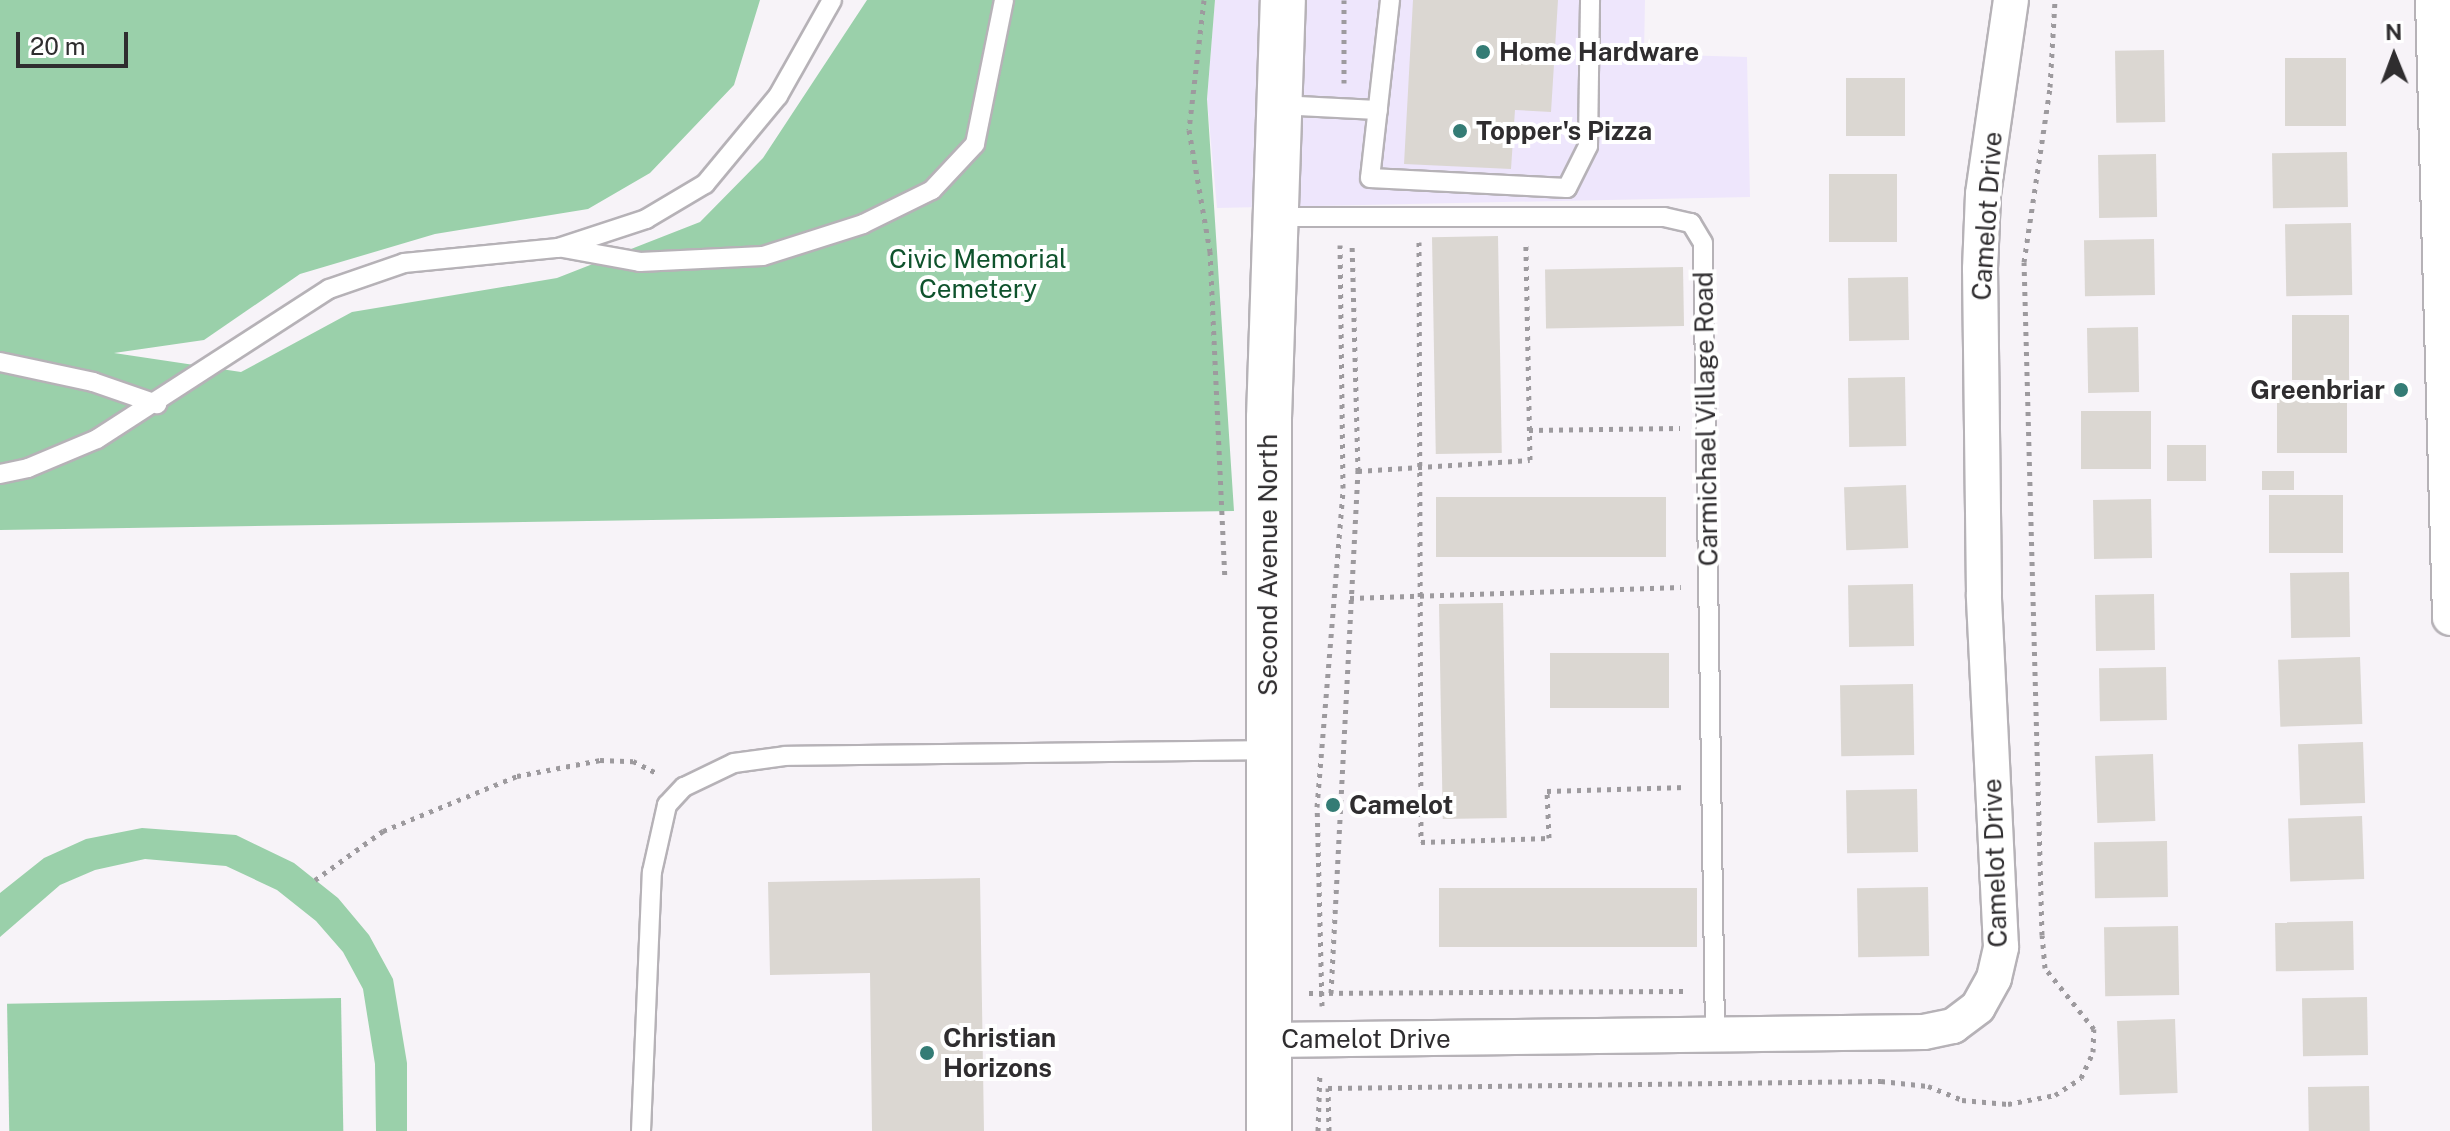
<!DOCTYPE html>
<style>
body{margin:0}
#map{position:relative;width:2450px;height:1131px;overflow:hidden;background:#f7f3f8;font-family:"Public Sans",sans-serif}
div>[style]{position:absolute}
.commercial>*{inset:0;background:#eee6fc}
.green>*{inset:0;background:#9ad0aa;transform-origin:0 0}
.building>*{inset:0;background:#dbd7d2;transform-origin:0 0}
.path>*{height:5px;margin-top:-2.5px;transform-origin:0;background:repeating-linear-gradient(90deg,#9d9a9e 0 4px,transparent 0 10px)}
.roads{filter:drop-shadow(2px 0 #b6b2b7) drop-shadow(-2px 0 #b6b2b7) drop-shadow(0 2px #b6b2b7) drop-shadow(0 -2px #b6b2b7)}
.service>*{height:18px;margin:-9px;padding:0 9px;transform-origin:9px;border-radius:9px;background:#fff}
.minor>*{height:34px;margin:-17px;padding:0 17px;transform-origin:17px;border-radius:17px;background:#fff}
.secondary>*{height:44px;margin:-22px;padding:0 22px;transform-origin:22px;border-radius:22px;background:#fff}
.dots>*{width:22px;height:22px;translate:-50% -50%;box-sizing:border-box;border:4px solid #fff;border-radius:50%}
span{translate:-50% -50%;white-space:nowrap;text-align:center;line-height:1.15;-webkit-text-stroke:8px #fff;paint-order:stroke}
.poi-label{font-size:26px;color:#2f2d2f;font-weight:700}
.left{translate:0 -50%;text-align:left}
.right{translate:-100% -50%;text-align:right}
.street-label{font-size:26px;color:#2f2d2f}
.park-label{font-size:26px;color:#0f532d}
.north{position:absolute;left:2354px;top:16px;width:80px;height:80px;-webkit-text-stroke:6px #fff;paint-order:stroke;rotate:359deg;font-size:22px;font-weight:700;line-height:32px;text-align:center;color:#2f2d2f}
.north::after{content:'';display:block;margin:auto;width:28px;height:36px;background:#2f2d2f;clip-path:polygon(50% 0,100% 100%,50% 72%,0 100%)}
.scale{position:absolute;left:16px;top:32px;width:112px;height:36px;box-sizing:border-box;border:4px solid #2f2d2f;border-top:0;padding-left:10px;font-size:24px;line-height:28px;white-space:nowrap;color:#2f2d2f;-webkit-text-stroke:6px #fff;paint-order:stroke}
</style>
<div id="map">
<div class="commercial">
<i style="clip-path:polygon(1215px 0,1645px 0,1644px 54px,1747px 57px,1750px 197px,1217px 208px,1207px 99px)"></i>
</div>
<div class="green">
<i style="clip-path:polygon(0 0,760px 0,734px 85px,650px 173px,588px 209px,435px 234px,300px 274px,204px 340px,114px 353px,241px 372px,352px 312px,557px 278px,700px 222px,763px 158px,867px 0,1215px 0,1207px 99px,1234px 511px,0 530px)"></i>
<i style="clip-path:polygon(142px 828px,236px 835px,294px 863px,338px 898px,369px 935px,393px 979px,407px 1063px,407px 1131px,376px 1131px,375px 1064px,363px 989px,343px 952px,316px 921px,277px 890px,226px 866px,145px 859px,95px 870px,60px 885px,0 937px,0 893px,44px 858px,86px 839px)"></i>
<i style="left:341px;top:998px;width:133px;height:334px;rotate:89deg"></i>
</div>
<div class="building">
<i style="clip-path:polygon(1413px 0,1558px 0,1551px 112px,1515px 110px,1511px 169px,1404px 164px)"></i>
<i style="left:2164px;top:50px;width:72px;height:49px;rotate:89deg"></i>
<i style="left:2285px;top:58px;width:61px;height:68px"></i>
<i style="left:1846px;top:78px;width:59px;height:58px"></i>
<i style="left:2347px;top:152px;width:55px;height:75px;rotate:89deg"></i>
<i style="left:2156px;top:154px;width:63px;height:58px;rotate:89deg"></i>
<i style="left:1829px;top:174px;width:68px;height:68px"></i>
<i style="left:2351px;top:223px;width:72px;height:66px;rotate:89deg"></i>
<i style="left:1498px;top:236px;width:217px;height:66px;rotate:89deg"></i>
<i style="left:2154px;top:239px;width:56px;height:70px;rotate:89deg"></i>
<i style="left:1683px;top:267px;width:59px;height:138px;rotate:89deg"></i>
<i style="left:1908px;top:277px;width:63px;height:60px;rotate:89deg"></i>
<i style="left:2292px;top:315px;width:57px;height:65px"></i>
<i style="left:2138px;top:327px;width:65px;height:51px;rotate:89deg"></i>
<i style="left:1905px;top:377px;width:69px;height:57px;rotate:89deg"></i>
<i style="left:2277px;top:389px;width:70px;height:64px"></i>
<i style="left:2081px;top:411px;width:70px;height:58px"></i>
<i style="left:2206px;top:445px;width:36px;height:39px;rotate:90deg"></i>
<i style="left:2262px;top:471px;width:32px;height:19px"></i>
<i style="left:1906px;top:485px;width:63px;height:62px;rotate:88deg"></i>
<i style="left:2343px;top:495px;width:58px;height:74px;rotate:90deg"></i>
<i style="left:1436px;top:497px;width:230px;height:60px"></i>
<i style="left:2151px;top:499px;width:59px;height:58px;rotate:89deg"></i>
<i style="left:2349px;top:572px;width:65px;height:59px;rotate:89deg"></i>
<i style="left:1913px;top:584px;width:62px;height:65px;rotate:89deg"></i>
<i style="left:2154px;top:594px;width:56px;height:59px;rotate:89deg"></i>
<i style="left:1503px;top:603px;width:215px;height:64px;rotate:89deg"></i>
<i style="left:1669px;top:653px;width:55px;height:119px;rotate:90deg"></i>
<i style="left:2360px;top:657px;width:67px;height:82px;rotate:88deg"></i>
<i style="left:2166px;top:667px;width:53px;height:67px;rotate:89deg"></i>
<i style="left:1913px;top:684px;width:71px;height:73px;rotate:89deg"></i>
<i style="left:2363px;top:742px;width:61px;height:65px;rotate:88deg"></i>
<i style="left:2153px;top:754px;width:67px;height:58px;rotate:88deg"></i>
<i style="left:1917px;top:789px;width:63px;height:71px;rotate:89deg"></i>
<i style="left:2362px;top:816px;width:63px;height:74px;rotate:88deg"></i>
<i style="left:2167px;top:841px;width:56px;height:73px;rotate:89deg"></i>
<i style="clip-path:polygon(980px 878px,984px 1131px,872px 1131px,870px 973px,770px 975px,768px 882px)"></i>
<i style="left:1928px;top:887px;width:69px;height:71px;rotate:89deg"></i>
<i style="left:1439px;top:888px;width:258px;height:59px"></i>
<i style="left:2353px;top:921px;width:49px;height:78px;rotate:89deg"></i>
<i style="left:2178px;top:926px;width:69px;height:74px;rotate:89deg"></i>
<i style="left:2367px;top:997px;width:58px;height:65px;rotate:89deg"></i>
<i style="left:2175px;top:1019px;width:74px;height:58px;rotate:88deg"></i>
<i style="left:2369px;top:1086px;width:45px;height:61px;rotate:89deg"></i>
</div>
<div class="path">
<i style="left:1204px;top:0;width:131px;rotate:96.6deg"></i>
<i style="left:1189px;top:130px;width:123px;rotate:80.2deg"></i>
<i style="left:1210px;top:251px;width:329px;rotate:87.4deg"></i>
<i style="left:1344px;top:83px;width:83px;rotate:-90deg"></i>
<i style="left:1419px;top:242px;width:600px;rotate:89.81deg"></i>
<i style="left:1421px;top:842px;width:128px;rotate:-1.8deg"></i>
<i style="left:1549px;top:838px;width:47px;rotate:-92.4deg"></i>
<i style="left:1547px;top:791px;width:139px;rotate:-1.6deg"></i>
<i style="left:1529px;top:430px;width:151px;rotate:-0.8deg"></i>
<i style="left:1358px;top:471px;width:172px;rotate:-3.7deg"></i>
<i style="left:1530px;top:460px;width:215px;rotate:-91.1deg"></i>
<i style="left:1350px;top:598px;width:331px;rotate:-1.9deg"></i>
<i style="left:315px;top:880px;width:84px;rotate:-35.8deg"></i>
<i style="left:383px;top:831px;width:145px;rotate:-22.3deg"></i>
<i style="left:517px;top:776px;width:85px;rotate:-10.9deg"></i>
<i style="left:600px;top:760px;width:33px;rotate:2deg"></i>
<i style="left:633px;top:761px;width:28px;rotate:27deg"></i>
<i style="left:1309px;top:993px;width:378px;rotate:-0.3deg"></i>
<i style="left:1331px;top:993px;width:523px;rotate:-87.04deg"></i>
<i style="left:1358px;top:471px;width:226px;rotate:-91.5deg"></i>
<i style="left:1322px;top:1006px;width:199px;rotate:-91.4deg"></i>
<i style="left:1317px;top:807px;width:320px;rotate:-85.3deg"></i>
<i style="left:1343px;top:488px;width:243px;rotate:-90.7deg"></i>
<i style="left:1318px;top:1131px;width:59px;rotate:-88.1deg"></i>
<i style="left:1329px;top:1131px;width:43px;rotate:-91.3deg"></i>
<i style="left:1328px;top:1088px;width:553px;rotate:-0.73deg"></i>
<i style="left:1881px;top:1081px;width:47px;rotate:6.1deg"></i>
<i style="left:1928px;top:1086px;width:37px;rotate:22deg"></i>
<i style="left:1962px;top:1100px;width:46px;rotate:5deg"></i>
<i style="left:2008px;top:1104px;width:48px;rotate:-10.8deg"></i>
<i style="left:2055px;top:1095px;width:31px;rotate:-33deg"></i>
<i style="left:2081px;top:1078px;width:29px;rotate:-65deg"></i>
<i style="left:2093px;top:1052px;width:23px;rotate:-88deg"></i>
<i style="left:2094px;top:1029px;width:78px;rotate:-128.8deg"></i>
<i style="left:2045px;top:968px;width:33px;rotate:-95deg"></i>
<i style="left:2042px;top:935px;width:673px;rotate:-91.53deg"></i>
<i style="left:2024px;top:262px;width:177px;rotate:-81.5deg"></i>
<i style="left:2050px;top:87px;width:87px;rotate:-86.7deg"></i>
</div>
<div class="roads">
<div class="service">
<i style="left:1390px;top:0;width:179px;rotate:96.4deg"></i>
<i style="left:1370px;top:178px;width:197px;rotate:2.9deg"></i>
<i style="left:1567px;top:188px;width:47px;rotate:-63.4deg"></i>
<i style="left:1588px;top:146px;width:146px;rotate:-89.2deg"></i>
<i style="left:1278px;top:105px;width:100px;rotate:2.9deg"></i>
<i style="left:1276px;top:217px;width:388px"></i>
<i style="left:1664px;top:217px;width:28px;rotate:13deg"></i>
<i style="left:1691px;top:223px;width:23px;rotate:59deg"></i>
<i style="left:1703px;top:243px;width:791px;rotate:89.13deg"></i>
<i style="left:563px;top:248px;width:78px;rotate:10.3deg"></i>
<i style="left:640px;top:262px;width:123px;rotate:-2.8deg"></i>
<i style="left:763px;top:256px;width:105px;rotate:-17.7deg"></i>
<i style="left:863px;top:224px;width:77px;rotate:-26.2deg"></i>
<i style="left:932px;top:190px;width:63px;rotate:-46.9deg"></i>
<i style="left:975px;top:144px;width:147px;rotate:-78.6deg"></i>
<i style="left:0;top:362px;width:95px;rotate:12.1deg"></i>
<i style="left:93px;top:382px;width:68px;rotate:19deg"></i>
<i style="left:0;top:474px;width:29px;rotate:-12deg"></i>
<i style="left:28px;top:468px;width:75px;rotate:-22.8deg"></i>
<i style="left:97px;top:439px;width:276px;rotate:-32.9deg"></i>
<i style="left:329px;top:289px;width:79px;rotate:-19.1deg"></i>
<i style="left:404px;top:263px;width:155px;rotate:-5.6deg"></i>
<i style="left:558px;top:248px;width:93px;rotate:-18.2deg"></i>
<i style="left:646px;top:219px;width:69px;rotate:-30.7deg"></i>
<i style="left:705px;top:184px;width:114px;rotate:-50.3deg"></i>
<i style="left:778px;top:96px;width:110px;rotate:-60.6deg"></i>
<i style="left:641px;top:1131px;width:259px;rotate:-87.6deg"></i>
<i style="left:652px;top:872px;width:69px;rotate:-77.4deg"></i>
<i style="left:667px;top:805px;width:25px;rotate:-47deg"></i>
<i style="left:684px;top:787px;width:55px;rotate:-25.6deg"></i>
<i style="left:734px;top:763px;width:51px;rotate:-7.8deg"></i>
<i style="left:785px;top:756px;width:482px;rotate:-0.7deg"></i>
</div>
<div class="minor">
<i style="left:2433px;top:0;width:618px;rotate:88.42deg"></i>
<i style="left:1268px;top:1040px;width:656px;rotate:-0.7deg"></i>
<i style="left:1924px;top:1032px;width:30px;rotate:-12deg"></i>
<i style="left:1953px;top:1026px;width:31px;rotate:-37deg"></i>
<i style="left:1978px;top:1007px;width:33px;rotate:-61deg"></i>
<i style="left:1994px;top:978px;width:32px;rotate:-77deg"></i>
<i style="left:2001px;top:947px;width:353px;rotate:-92.8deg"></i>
<i style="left:1984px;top:594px;width:325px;rotate:-90.7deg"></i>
<i style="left:1980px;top:269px;width:75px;rotate:-87.7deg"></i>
<i style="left:1983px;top:194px;width:196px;rotate:-81.8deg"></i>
</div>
<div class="secondary">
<i style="left:1269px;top:1131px;width:713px;rotate:-90deg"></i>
<i style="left:1269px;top:418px;width:418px;rotate:-88.1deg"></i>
</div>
</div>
<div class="dots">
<i style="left:1483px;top:52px;background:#347c75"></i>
<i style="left:1460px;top:131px;background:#347c75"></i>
<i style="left:2401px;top:390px;background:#347c75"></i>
<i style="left:1333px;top:805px;background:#347c75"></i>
<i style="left:927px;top:1053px;background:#347c75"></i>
</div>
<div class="poi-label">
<span class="left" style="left:1499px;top:52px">Home Hardware</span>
<span class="left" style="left:1476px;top:131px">Topper's Pizza</span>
<span class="right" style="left:2385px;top:390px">Greenbriar</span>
<span class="left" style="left:1349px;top:805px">Camelot</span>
<span class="left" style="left:943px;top:1053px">Christian<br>Horizons</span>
</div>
<div class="street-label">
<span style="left:1987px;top:216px;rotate:-86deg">Camelot Drive</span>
<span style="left:1706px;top:419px;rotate:-91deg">Carmichael Village Road</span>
<span style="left:1268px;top:565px;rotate:-90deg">Second Avenue North</span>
<span style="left:1995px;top:863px;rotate:-92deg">Camelot Drive</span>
<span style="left:1366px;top:1039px">Camelot Drive</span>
</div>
<div class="park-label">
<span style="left:978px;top:274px">Civic Memorial<br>Cemetery</span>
</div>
<div class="north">N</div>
<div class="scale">20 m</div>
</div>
